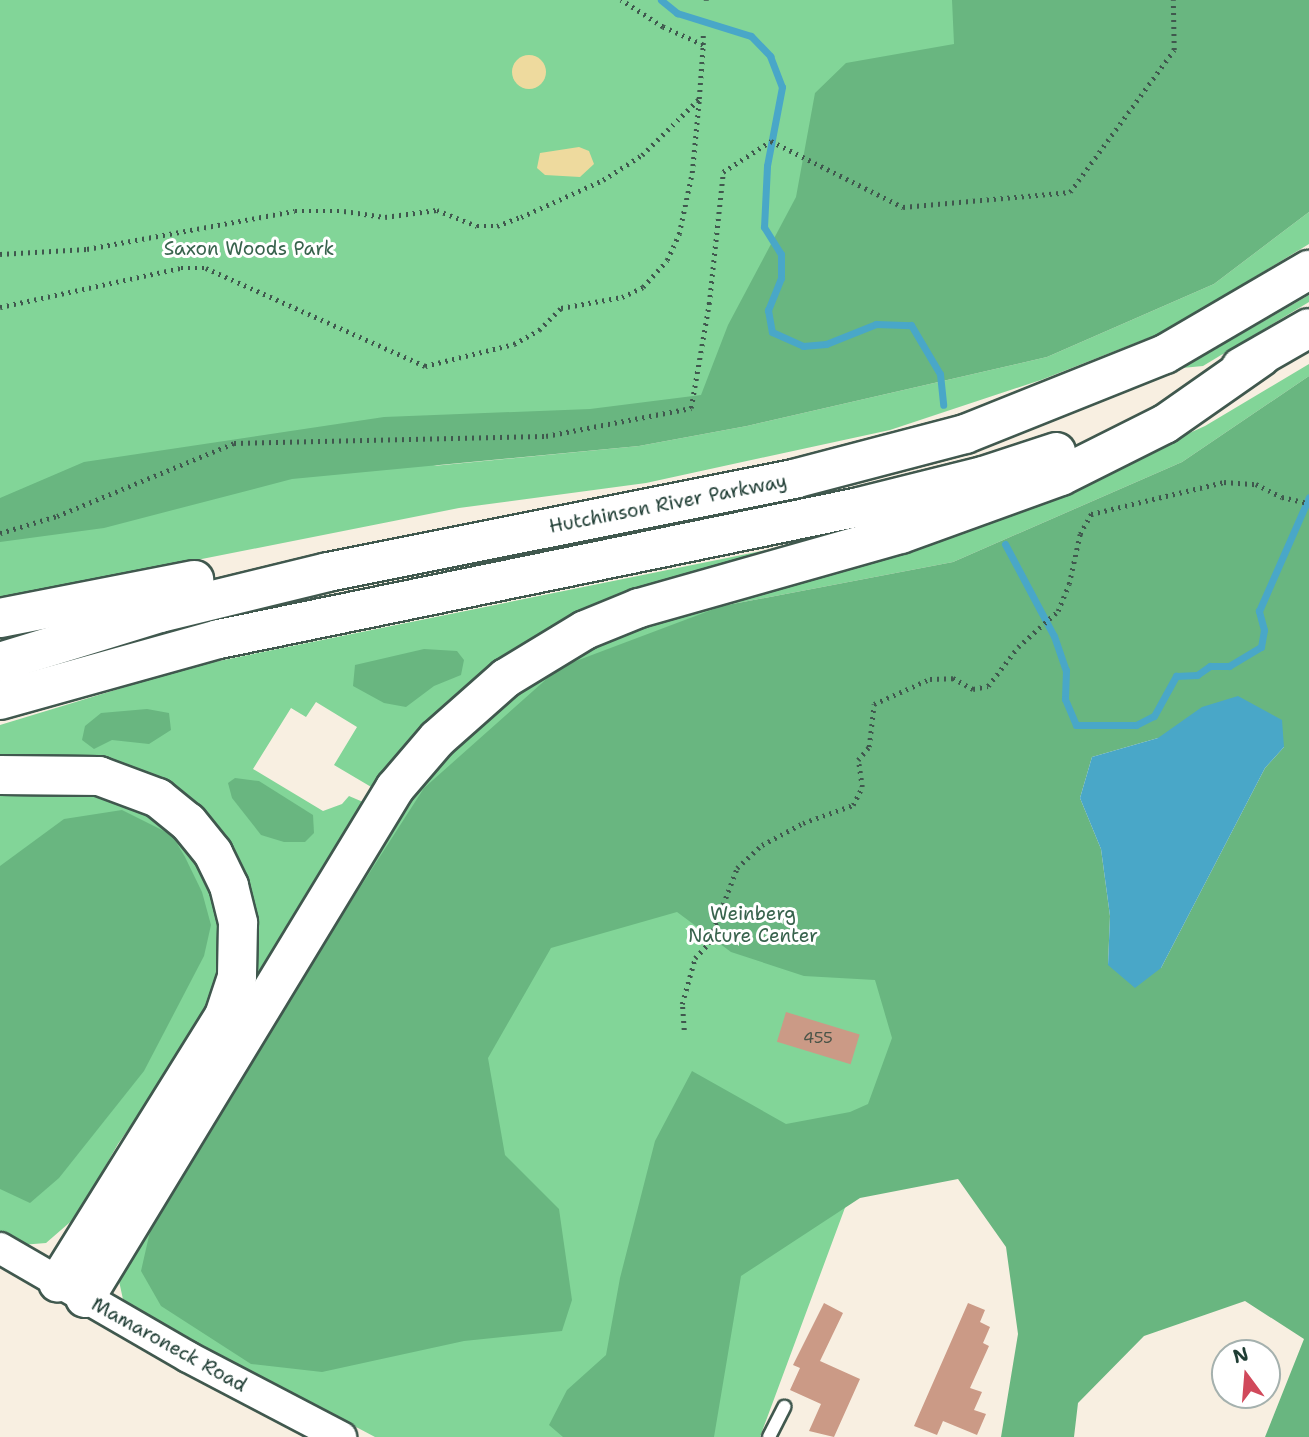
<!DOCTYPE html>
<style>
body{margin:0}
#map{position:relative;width:1309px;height:1437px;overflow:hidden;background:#f8efe1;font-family:"Shantell Sans",sans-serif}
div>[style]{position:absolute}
.green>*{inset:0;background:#82d598}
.forest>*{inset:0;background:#69b680}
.sand>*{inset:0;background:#eeda9e}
.round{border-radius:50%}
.water>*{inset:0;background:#49a7c8}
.stream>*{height:7px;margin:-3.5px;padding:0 3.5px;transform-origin:3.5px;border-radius:3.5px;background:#49a7c8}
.building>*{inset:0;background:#cb9a86;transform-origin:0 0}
.path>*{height:4.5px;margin-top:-2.25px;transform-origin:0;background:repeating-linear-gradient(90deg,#40584e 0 2px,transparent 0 7px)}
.roads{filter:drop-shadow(2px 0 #40584e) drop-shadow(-2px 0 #40584e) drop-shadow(0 2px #40584e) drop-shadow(0 -2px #40584e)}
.service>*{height:12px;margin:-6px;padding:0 6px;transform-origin:6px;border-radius:6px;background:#fff}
.tertiary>*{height:30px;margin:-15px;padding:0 15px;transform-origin:15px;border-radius:15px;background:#fff}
.motorway>*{height:38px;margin:-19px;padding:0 19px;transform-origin:19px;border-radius:19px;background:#fff}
span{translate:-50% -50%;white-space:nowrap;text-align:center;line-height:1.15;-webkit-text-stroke:6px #fff;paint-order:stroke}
.number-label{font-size:16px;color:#4a5448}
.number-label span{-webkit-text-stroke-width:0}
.park-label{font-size:19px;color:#38634d}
.street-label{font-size:19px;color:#1f3d34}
.north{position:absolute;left:1211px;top:1339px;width:70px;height:70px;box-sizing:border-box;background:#fff;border:2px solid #a5b1ae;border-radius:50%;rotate:344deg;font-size:19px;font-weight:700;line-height:28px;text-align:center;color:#1f3d34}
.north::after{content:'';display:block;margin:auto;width:24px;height:32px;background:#d1495b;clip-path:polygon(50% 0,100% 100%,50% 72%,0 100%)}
</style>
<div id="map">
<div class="green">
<i style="clip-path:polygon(0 0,1309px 0,1209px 267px,433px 466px,639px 446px,747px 426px,1047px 357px,1214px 284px,1309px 212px,1309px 244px,1166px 331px,1041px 380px,890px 430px,646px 483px,459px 508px,0 599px)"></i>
<i style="clip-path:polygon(1309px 295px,1309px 302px,1203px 366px,1182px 368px)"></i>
<i style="clip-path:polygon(1309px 364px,1309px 376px,1182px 462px,953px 562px,722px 606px,633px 653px,1081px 571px,760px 1437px,375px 1437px,124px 1304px,119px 1281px,123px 1253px,382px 826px,502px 697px,568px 657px,652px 619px,1070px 487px,1205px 426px)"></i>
<i style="clip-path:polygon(796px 544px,670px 586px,378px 791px,334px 765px,357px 727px,316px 702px,306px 717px,291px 708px,253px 769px,323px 811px,342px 804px,349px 796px,370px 805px,261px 987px,251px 984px,205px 815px,0 761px,0 725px,194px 666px)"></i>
<i style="clip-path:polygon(0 789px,131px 795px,190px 837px,219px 896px,226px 951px,205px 1019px,118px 1144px,76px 1217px,46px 1243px,21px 1245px,0 1232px)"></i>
</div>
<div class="forest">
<i style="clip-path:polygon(952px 0,1309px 0,1309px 212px,1214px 284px,1047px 357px,747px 426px,639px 446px,292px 479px,104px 528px,0 542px,0 498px,84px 462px,384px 417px,590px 409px,701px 395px,728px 325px,796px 197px,815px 93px,846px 63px,954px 44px)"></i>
<i style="clip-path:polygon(evenodd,1309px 376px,1309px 1437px,1265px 1437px,1304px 1339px,1245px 1301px,1144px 1336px,1078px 1403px,1074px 1437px,1001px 1437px,1018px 1334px,1006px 1247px,958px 1179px,860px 1198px,741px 1276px,714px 1437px,563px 1437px,549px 1425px,567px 1390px,606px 1355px,620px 1278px,655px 1141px,692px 1071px,786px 1124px,850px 1112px,868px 1104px,892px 1038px,875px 980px,804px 976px,731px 952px,677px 912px,551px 948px,488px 1058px,505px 1155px,559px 1209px,572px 1300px,562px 1331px,464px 1341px,322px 1372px,251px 1364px,161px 1306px,141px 1271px,156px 1205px,424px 788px,560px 667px,722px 606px,953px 562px,1182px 462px,1309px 376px,1158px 738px,1284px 747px,1265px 768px,1161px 968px,1108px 965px,1110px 916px,1101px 849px,1080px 798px,1092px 757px,1158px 738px)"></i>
<i style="clip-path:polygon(424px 649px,457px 651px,464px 660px,461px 675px,434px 686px,406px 707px,384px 703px,353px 686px,355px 665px)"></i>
<i style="clip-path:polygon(147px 709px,169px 713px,171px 730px,149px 744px,112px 740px,94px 749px,82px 740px,85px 726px,101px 713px)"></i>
<i style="clip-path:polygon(235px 778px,259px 781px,313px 815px,314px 833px,305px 842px,284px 842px,261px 835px,232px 798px,228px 783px)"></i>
<i style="clip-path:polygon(122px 810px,172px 835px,185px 857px,202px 892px,211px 925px,204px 956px,144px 1071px,59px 1178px,30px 1203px,0 1189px,0 866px,64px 819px)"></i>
</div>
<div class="sand">
<i class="round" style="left:512px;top:55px;width:34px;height:34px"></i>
<i style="clip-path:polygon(579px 147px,589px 151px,594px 164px,580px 177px,545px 175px,537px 168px,540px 153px)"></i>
</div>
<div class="water">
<i style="clip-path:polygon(1238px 696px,1282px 720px,1284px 747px,1265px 768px,1161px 968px,1135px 988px,1108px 965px,1110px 916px,1101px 849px,1080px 798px,1092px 757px,1158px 738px,1202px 707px)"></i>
</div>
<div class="stream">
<i style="left:661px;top:0;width:21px;rotate:39deg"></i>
<i style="left:677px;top:13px;width:77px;rotate:17.3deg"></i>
<i style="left:751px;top:36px;width:28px;rotate:46deg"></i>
<i style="left:770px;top:56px;width:33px;rotate:69deg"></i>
<i style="left:782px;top:87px;width:80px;rotate:100.8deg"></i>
<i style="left:767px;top:166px;width:61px;rotate:92.8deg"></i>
<i style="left:764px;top:227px;width:32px;rotate:58deg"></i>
<i style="left:781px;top:254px;width:24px;rotate:90deg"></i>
<i style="left:781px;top:278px;width:35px;rotate:112deg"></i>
<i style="left:768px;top:310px;width:22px;rotate:80deg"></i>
<i style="left:772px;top:332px;width:34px;rotate:24deg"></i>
<i style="left:803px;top:346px;width:23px;rotate:-5deg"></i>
<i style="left:826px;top:344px;width:54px;rotate:-21.8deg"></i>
<i style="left:876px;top:324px;width:35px;rotate:2deg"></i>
<i style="left:911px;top:325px;width:57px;rotate:59.4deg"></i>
<i style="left:940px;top:374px;width:31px;rotate:84deg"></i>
<i style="left:1005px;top:544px;width:104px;rotate:62deg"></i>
<i style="left:1054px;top:636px;width:36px;rotate:71deg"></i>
<i style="left:1066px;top:670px;width:29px;rotate:92deg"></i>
<i style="left:1065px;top:699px;width:28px;rotate:67deg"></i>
<i style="left:1076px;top:725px;width:60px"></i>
<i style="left:1136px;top:725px;width:20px;rotate:-27deg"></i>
<i style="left:1154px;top:716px;width:46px;rotate:-61.2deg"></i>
<i style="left:1176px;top:676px;width:21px;rotate:-3deg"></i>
<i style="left:1197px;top:675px;width:16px;rotate:-35deg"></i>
<i style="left:1210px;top:666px;width:19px"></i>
<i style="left:1229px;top:666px;width:37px;rotate:-31deg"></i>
<i style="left:1261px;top:647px;width:17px;rotate:-80deg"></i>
<i style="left:1264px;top:630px;width:20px;rotate:-105deg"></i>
<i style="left:1259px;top:611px;width:124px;rotate:-66.3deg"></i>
</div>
<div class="building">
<i style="left:786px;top:1012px;width:77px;height:31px;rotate:17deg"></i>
<i style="clip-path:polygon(824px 1303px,843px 1313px,820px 1361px,860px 1379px,834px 1437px,809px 1431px,821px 1404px,790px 1390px,800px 1368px,793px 1365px)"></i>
<i style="clip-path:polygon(968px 1303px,985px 1310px,980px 1322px,990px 1327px,983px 1343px,989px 1346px,970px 1388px,982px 1392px,974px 1410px,986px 1414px,977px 1435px,943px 1421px,937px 1435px,914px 1426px)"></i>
</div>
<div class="path">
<i style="left:706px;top:1px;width:1px;rotate:-90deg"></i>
<i style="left:703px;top:45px;width:12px;rotate:-90deg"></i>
<i style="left:0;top:254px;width:87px;rotate:-3.3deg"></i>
<i style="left:87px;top:249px;width:211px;rotate:-10.4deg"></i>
<i style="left:295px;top:211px;width:49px"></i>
<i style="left:344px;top:211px;width:41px;rotate:8.3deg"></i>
<i style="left:385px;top:217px;width:52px;rotate:-7.7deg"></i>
<i style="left:437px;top:210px;width:43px;rotate:21.8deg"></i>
<i style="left:477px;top:226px;width:20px"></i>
<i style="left:497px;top:226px;width:26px;rotate:-21deg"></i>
<i style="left:521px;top:217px;width:90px;rotate:-24.3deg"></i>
<i style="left:603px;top:180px;width:46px;rotate:-32.7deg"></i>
<i style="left:642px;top:155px;width:80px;rotate:-44.5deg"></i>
<i style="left:699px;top:99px;width:54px;rotate:-85.8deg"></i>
<i style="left:703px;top:45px;width:44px;rotate:-155.8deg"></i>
<i style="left:663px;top:27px;width:50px;rotate:-147.3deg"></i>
<i style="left:0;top:307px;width:185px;rotate:-12.2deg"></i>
<i style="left:181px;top:268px;width:25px"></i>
<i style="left:206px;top:268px;width:240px;rotate:24.1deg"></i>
<i style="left:425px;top:366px;width:92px;rotate:-13.9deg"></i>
<i style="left:514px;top:344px;width:29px;rotate:-29deg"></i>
<i style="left:539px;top:330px;width:31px;rotate:-45deg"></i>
<i style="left:561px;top:308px;width:62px;rotate:-10.2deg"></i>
<i style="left:622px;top:297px;width:23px;rotate:-25deg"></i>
<i style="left:643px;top:287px;width:36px;rotate:-48deg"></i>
<i style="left:667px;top:260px;width:29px;rotate:-65deg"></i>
<i style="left:679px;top:234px;width:62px;rotate:-78deg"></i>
<i style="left:692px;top:173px;width:73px;rotate:-84.5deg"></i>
<i style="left:0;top:533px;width:59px;rotate:-16.6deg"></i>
<i style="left:57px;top:516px;width:191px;rotate:-22.4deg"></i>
<i style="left:234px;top:443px;width:312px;rotate:-1.3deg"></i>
<i style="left:546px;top:436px;width:148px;rotate:-10.9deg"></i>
<i style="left:691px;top:408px;width:106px;rotate:-80.2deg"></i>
<i style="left:709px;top:304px;width:133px;rotate:-83.9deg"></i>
<i style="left:723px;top:172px;width:57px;rotate:-32.9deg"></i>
<i style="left:771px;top:141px;width:148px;rotate:26.6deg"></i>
<i style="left:903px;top:207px;width:168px;rotate:-5.1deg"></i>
<i style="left:1070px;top:192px;width:176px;rotate:-53.8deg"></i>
<i style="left:1174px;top:50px;width:50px;rotate:-91.1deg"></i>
<i style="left:684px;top:1030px;width:26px;rotate:-94deg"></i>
<i style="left:682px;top:1004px;width:48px;rotate:-74.2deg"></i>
<i style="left:695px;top:958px;width:19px;rotate:-47deg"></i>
<i style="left:708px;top:944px;width:81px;rotate:-69.1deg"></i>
<i style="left:737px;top:868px;width:34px;rotate:-43deg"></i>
<i style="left:762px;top:845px;width:47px;rotate:-28.2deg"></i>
<i style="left:803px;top:823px;width:53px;rotate:-19.8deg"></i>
<i style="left:853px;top:805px;width:20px;rotate:-63deg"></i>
<i style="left:862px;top:787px;width:27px;rotate:-98deg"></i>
<i style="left:858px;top:760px;width:17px;rotate:-50deg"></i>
<i style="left:869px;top:747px;width:43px;rotate:-83.4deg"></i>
<i style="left:874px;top:704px;width:61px;rotate:-24.1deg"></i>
<i style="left:930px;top:679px;width:23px;rotate:-2deg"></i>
<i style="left:953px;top:678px;width:23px;rotate:29deg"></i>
<i style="left:973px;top:689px;width:15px;rotate:-11deg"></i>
<i style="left:988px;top:686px;width:49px;rotate:-52.4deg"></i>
<i style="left:1018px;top:647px;width:54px;rotate:-42deg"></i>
<i style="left:1058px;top:611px;width:29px;rotate:-68deg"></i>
<i style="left:1069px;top:584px;width:51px;rotate:-77.6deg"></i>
<i style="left:1080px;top:534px;width:23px;rotate:-61deg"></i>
<i style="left:1091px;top:514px;width:137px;rotate:-13.5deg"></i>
<i style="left:1224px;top:482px;width:32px;rotate:4deg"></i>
<i style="left:1256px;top:484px;width:29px;rotate:27deg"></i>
<i style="left:1282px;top:497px;width:28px;rotate:13deg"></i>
</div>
<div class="roads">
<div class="service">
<i style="left:769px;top:1437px;width:34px;rotate:-63deg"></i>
</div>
<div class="tertiary">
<i style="left:0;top:1248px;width:217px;rotate:30.1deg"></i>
<i style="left:188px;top:1357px;width:173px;rotate:27.6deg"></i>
</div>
<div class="motorway">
<i style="left:1241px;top:367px;width:78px;rotate:-29.8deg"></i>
<i style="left:0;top:618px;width:198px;rotate:-11.1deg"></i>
<i style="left:0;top:662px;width:167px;rotate:-17deg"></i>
<i style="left:160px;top:613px;width:173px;rotate:-13.7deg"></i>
<i style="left:328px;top:572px;width:478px;rotate:-11.3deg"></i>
<i style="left:797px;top:478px;width:174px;rotate:-14.7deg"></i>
<i style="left:965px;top:434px;width:215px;rotate:-21.8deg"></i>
<i style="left:1165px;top:354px;width:167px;rotate:-30.3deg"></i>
<i style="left:0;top:700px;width:227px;rotate:-15.6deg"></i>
<i style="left:219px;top:639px;width:653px;rotate:-11.65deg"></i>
<i style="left:859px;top:507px;width:128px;rotate:-14deg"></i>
<i style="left:983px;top:476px;width:77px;rotate:-18.2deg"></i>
<i style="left:0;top:775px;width:99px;rotate:0.6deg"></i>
<i style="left:99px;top:776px;width:63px;rotate:20.4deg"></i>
<i style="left:158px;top:798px;width:38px;rotate:39deg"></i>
<i style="left:188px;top:822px;width:40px;rotate:51deg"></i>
<i style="left:213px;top:853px;width:37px;rotate:64deg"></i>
<i style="left:229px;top:886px;width:38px;rotate:76deg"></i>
<i style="left:238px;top:923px;width:54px;rotate:91.1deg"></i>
<i style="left:237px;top:977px;width:41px;rotate:108.4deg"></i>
<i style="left:224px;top:1016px;width:314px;rotate:121.9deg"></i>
<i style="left:85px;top:1298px;width:597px;rotate:-58.71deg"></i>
<i style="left:395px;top:788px;width:65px;rotate:-49.4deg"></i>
<i style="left:437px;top:739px;width:92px;rotate:-41.5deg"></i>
<i style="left:506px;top:678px;width:92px;rotate:-31.3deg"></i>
<i style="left:585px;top:630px;width:58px;rotate:-22.2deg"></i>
<i style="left:639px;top:608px;width:272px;rotate:-15.8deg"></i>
<i style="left:901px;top:534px;width:170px;rotate:-19.9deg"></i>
<i style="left:1061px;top:476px;width:116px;rotate:-26.6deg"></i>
<i style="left:1165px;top:424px;width:118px;rotate:-35deg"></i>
</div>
</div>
<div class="number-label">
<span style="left:818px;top:1038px">455</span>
</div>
<div class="park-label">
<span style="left:249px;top:249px">Saxon Woods Park</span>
<span style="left:753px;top:925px">Weinberg<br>Nature Center</span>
</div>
<div class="street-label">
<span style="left:668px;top:504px;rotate:-11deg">Hutchinson River Parkway</span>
<span style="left:169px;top:1345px;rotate:29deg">Mamaroneck Road</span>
</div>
<div class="north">N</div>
</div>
